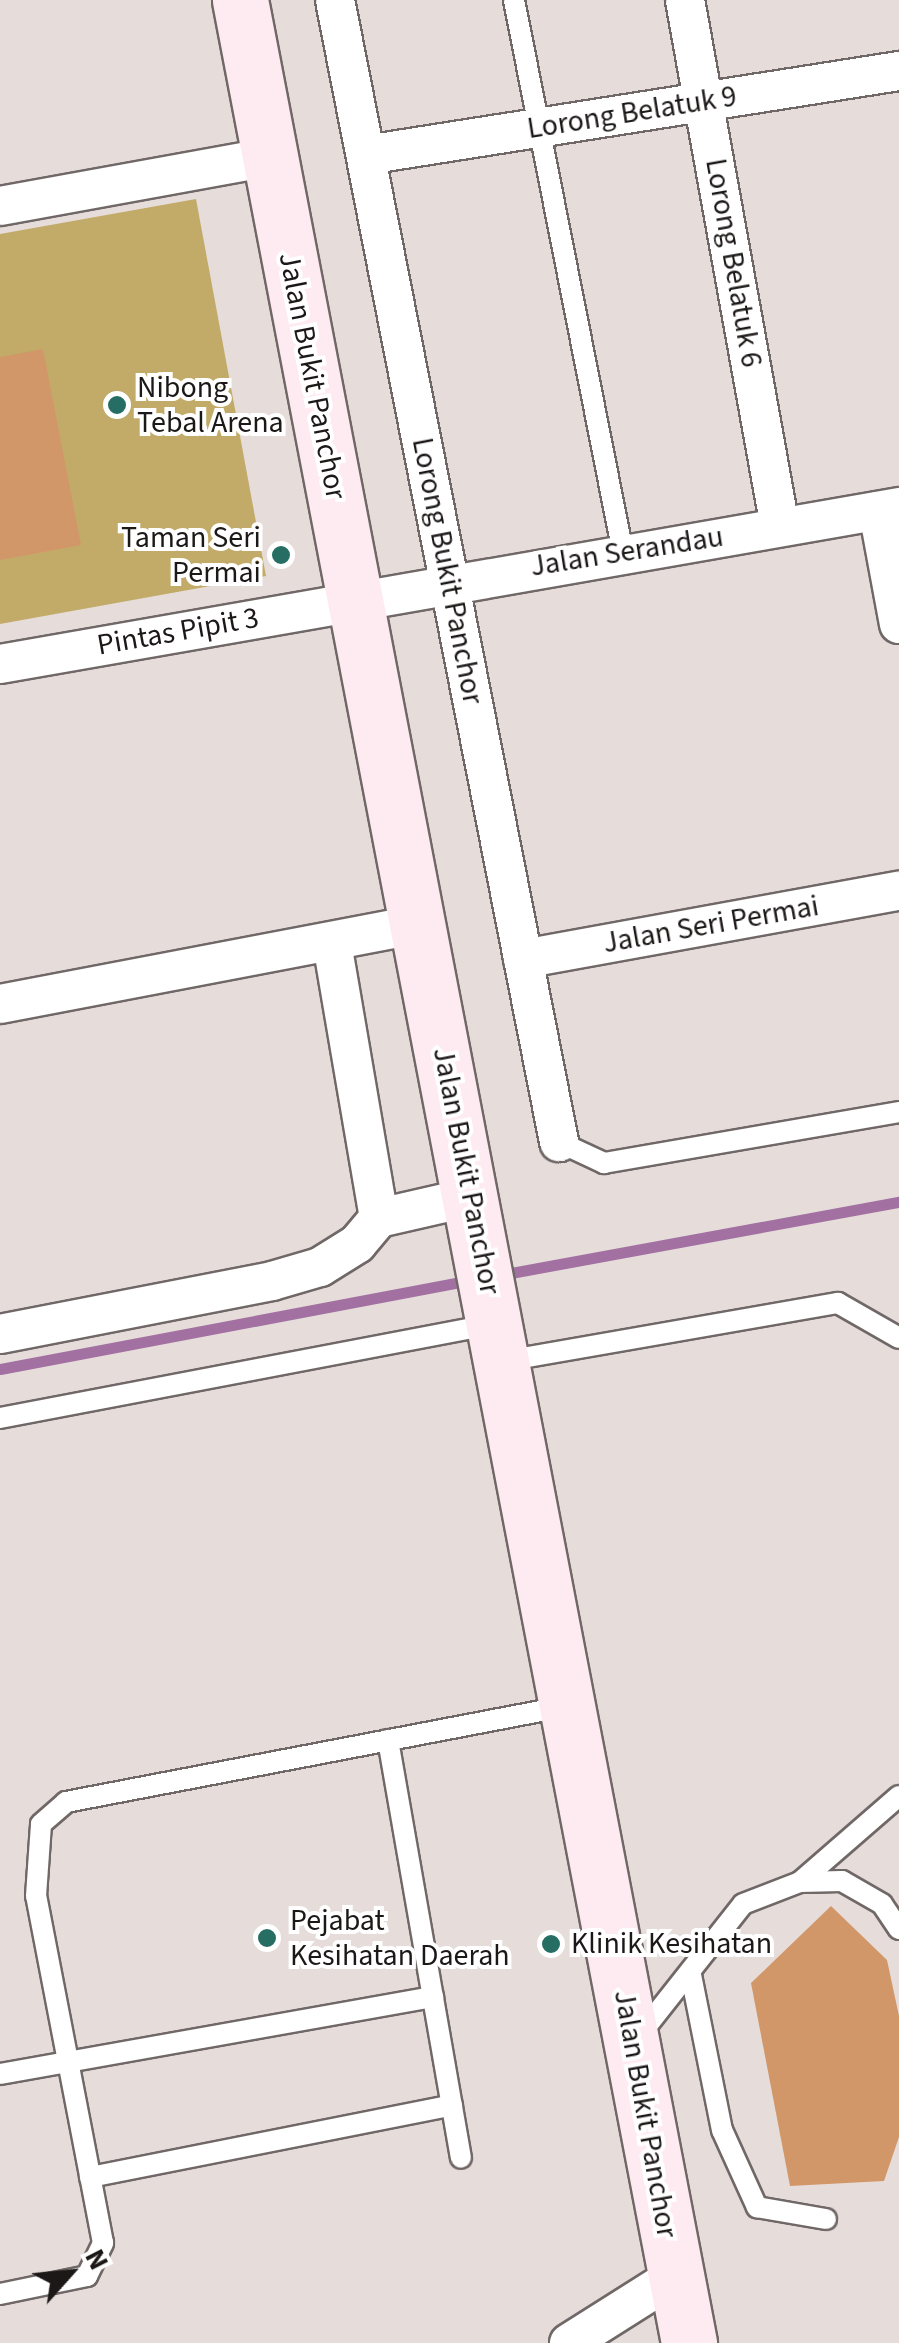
<!DOCTYPE html>
<style>
body{margin:0}
#map{position:relative;width:899px;height:2343px;overflow:hidden;background:#e6dddb;font-family:"Source Sans 3",sans-serif}
div>[style]{position:absolute}
.green>*{inset:0;background:#c2ab68}
.stream>*{height:11px;margin:-5.5px;padding:0 5.5px;transform-origin:5.5px;border-radius:5.5px;background:#a271a2}
.building>*{inset:0;background:#d19769}
.roads{filter:drop-shadow(2px 0 #706867) drop-shadow(-2px 0 #706867) drop-shadow(0 2px #706867) drop-shadow(0 -2px #706867)}
.lane>*{height:20px;margin:-10px;padding:0 10px;transform-origin:10px;border-radius:10px;background:#fff}
.street>*{height:38px;margin:-19px;padding:0 19px;transform-origin:19px;border-radius:19px;background:#fff}
.secondary>*{height:55px;margin:-27.5px;padding:0 27.5px;transform-origin:27.5px;border-radius:27.5px;background:#feebf1}
.dots>*{width:28px;height:28px;translate:-50% -50%;box-sizing:border-box;border:5px solid #fff;border-radius:50%}
span{translate:-50% -50%;white-space:nowrap;text-align:center;line-height:1.15;-webkit-text-stroke:8px #fff;paint-order:stroke}
.street-label{font-size:30px;color:#1c1818}
.poi-label{font-size:30px;color:#1c1818}
.left{translate:0 -50%;text-align:left}
.right{translate:-100% -50%;text-align:right}
.north{position:absolute;left:20px;top:2223px;width:100px;height:100px;-webkit-text-stroke:8px #fff;paint-order:stroke;rotate:63deg;font-size:28px;font-weight:700;line-height:40px;text-align:center;color:#1c1818}
.north::after{content:'';display:block;margin:auto;width:35px;height:45px;background:#1c1818;clip-path:polygon(50% 0,100% 100%,50% 72%,0 100%)}
</style>
<div id="map">
<div class="green">
<i style="clip-path:polygon(196px 199px,266px 576px,0 624px,0 234px)"></i>
</div>
<div class="stream">
<i style="left:500px;top:1275px;width:406px;rotate:-10.4deg"></i>
<i style="left:0;top:1369px;width:480px;rotate:-10.7deg"></i>
</div>
<div class="building">
<i style="clip-path:polygon(43px 349px,81px 545px,0 560px,0 357px)"></i>
<i style="clip-path:polygon(831px 1906px,887px 1960px,899px 2016px,899px 2137px,884px 2181px,790px 2186px,751px 1983px)"></i>
</div>
<div class="roads">
<div class="lane">
<i style="left:514px;top:0;width:564px;rotate:78.85deg"></i>
<i style="left:559px;top:1142px;width:50px;rotate:25deg"></i>
<i style="left:604px;top:1163px;width:299px;rotate:-9.8deg"></i>
<i style="left:505px;top:1361px;width:338px;rotate:-9.9deg"></i>
<i style="left:838px;top:1303px;width:70px;rotate:29.8deg"></i>
<i style="left:0;top:1418px;width:502px;rotate:-10.79deg"></i>
<i style="left:388px;top:1740px;width:424px;rotate:80.1deg"></i>
<i style="left:800px;top:1882px;width:131px;rotate:-41deg"></i>
<i style="left:691px;top:1975px;width:158px;rotate:78.7deg"></i>
<i style="left:722px;top:2130px;width:85px;rotate:65.6deg"></i>
<i style="left:757px;top:2207px;width:70px;rotate:9.9deg"></i>
<i style="left:638px;top:2037px;width:169px;rotate:-51.7deg"></i>
<i style="left:743px;top:1904px;width:61px;rotate:-21.1deg"></i>
<i style="left:800px;top:1882px;width:42px;rotate:-1.4deg"></i>
<i style="left:842px;top:1881px;width:46px;rotate:29.9deg"></i>
<i style="left:882px;top:1904px;width:30px;rotate:56deg"></i>
<i style="left:0;top:2074px;width:440px;rotate:-10.1deg"></i>
<i style="left:90px;top:2177px;width:369px;rotate:-11.2deg"></i>
<i style="left:0;top:2294px;width:89px;rotate:-11.7deg"></i>
<i style="left:87px;top:2276px;width:37px;rotate:-64deg"></i>
<i style="left:103px;top:2243px;width:353px;rotate:-100.9deg"></i>
<i style="left:36px;top:1896px;width:72px;rotate:-86deg"></i>
<i style="left:41px;top:1824px;width:33px;rotate:-41deg"></i>
<i style="left:66px;top:1802px;width:510px;rotate:-10.85deg"></i>
</div>
<div class="street">
<i style="left:335px;top:0;width:1164px;rotate:78.9deg"></i>
<i style="left:685px;top:0;width:535px;rotate:79.78deg"></i>
<i style="left:366px;top:155px;width:540px;rotate:-8.96deg"></i>
<i style="left:0;top:206px;width:274px;rotate:-10.3deg"></i>
<i style="left:878px;top:511px;width:115px;rotate:79.5deg"></i>
<i style="left:0;top:664px;width:913px;rotate:-9.91deg"></i>
<i style="left:523px;top:959px;width:382px;rotate:-10.3deg"></i>
<i style="left:0;top:1004px;width:426px;rotate:-10.8deg"></i>
<i style="left:379px;top:1218px;width:94px;rotate:-12.9deg"></i>
<i style="left:0;top:1334px;width:277px;rotate:-11deg"></i>
<i style="left:272px;top:1281px;width:50px;rotate:-16.3deg"></i>
<i style="left:320px;top:1267px;width:44px;rotate:-31.9deg"></i>
<i style="left:357px;top:1244px;width:34px;rotate:-50deg"></i>
<i style="left:379px;top:1218px;width:280px;rotate:-99.7deg"></i>
<i style="left:569px;top:2343px;width:125px;rotate:-32.3deg"></i>
</div>
<div class="secondary">
<i style="left:240px;top:0;width:2386px;rotate:79.15deg"></i>
</div>
</div>
<div class="dots">
<i style="left:117px;top:405px;background:#266d64"></i>
<i style="left:281px;top:555px;background:#266d64"></i>
<i style="left:267px;top:1938px;background:#266d64"></i>
<i style="left:551px;top:1944px;background:#266d64"></i>
</div>
<div class="street-label">
<span style="left:632px;top:113px;rotate:-9deg">Lorong Belatuk 9</span>
<span style="left:733px;top:263px;rotate:80deg">Lorong Belatuk 6</span>
<span style="left:312px;top:376px;rotate:79deg">Jalan Bukit Panchor</span>
<span style="left:627px;top:552px;rotate:-9deg">Jalan Serandau</span>
<span style="left:447px;top:571px;rotate:79deg">Lorong Bukit Panchor</span>
<span style="left:178px;top:632px;rotate:-10deg">Pintas Pipit 3</span>
<span style="left:711px;top:925px;rotate:-10deg">Jalan Seri Permai</span>
<span style="left:466px;top:1171px;rotate:79deg">Jalan Bukit Panchor</span>
<span style="left:645px;top:2114px;rotate:80deg">Jalan Bukit Panchor</span>
</div>
<div class="poi-label">
<span class="left" style="left:137px;top:405px">Nibong<br>Tebal Arena</span>
<span class="right" style="left:261px;top:555px">Taman Seri<br>Permai</span>
<span class="left" style="left:290px;top:1938px">Pejabat<br>Kesihatan Daerah</span>
<span class="left" style="left:571px;top:1944px">Klinik Kesihatan</span>
</div>
<div class="north">N</div>
</div>
